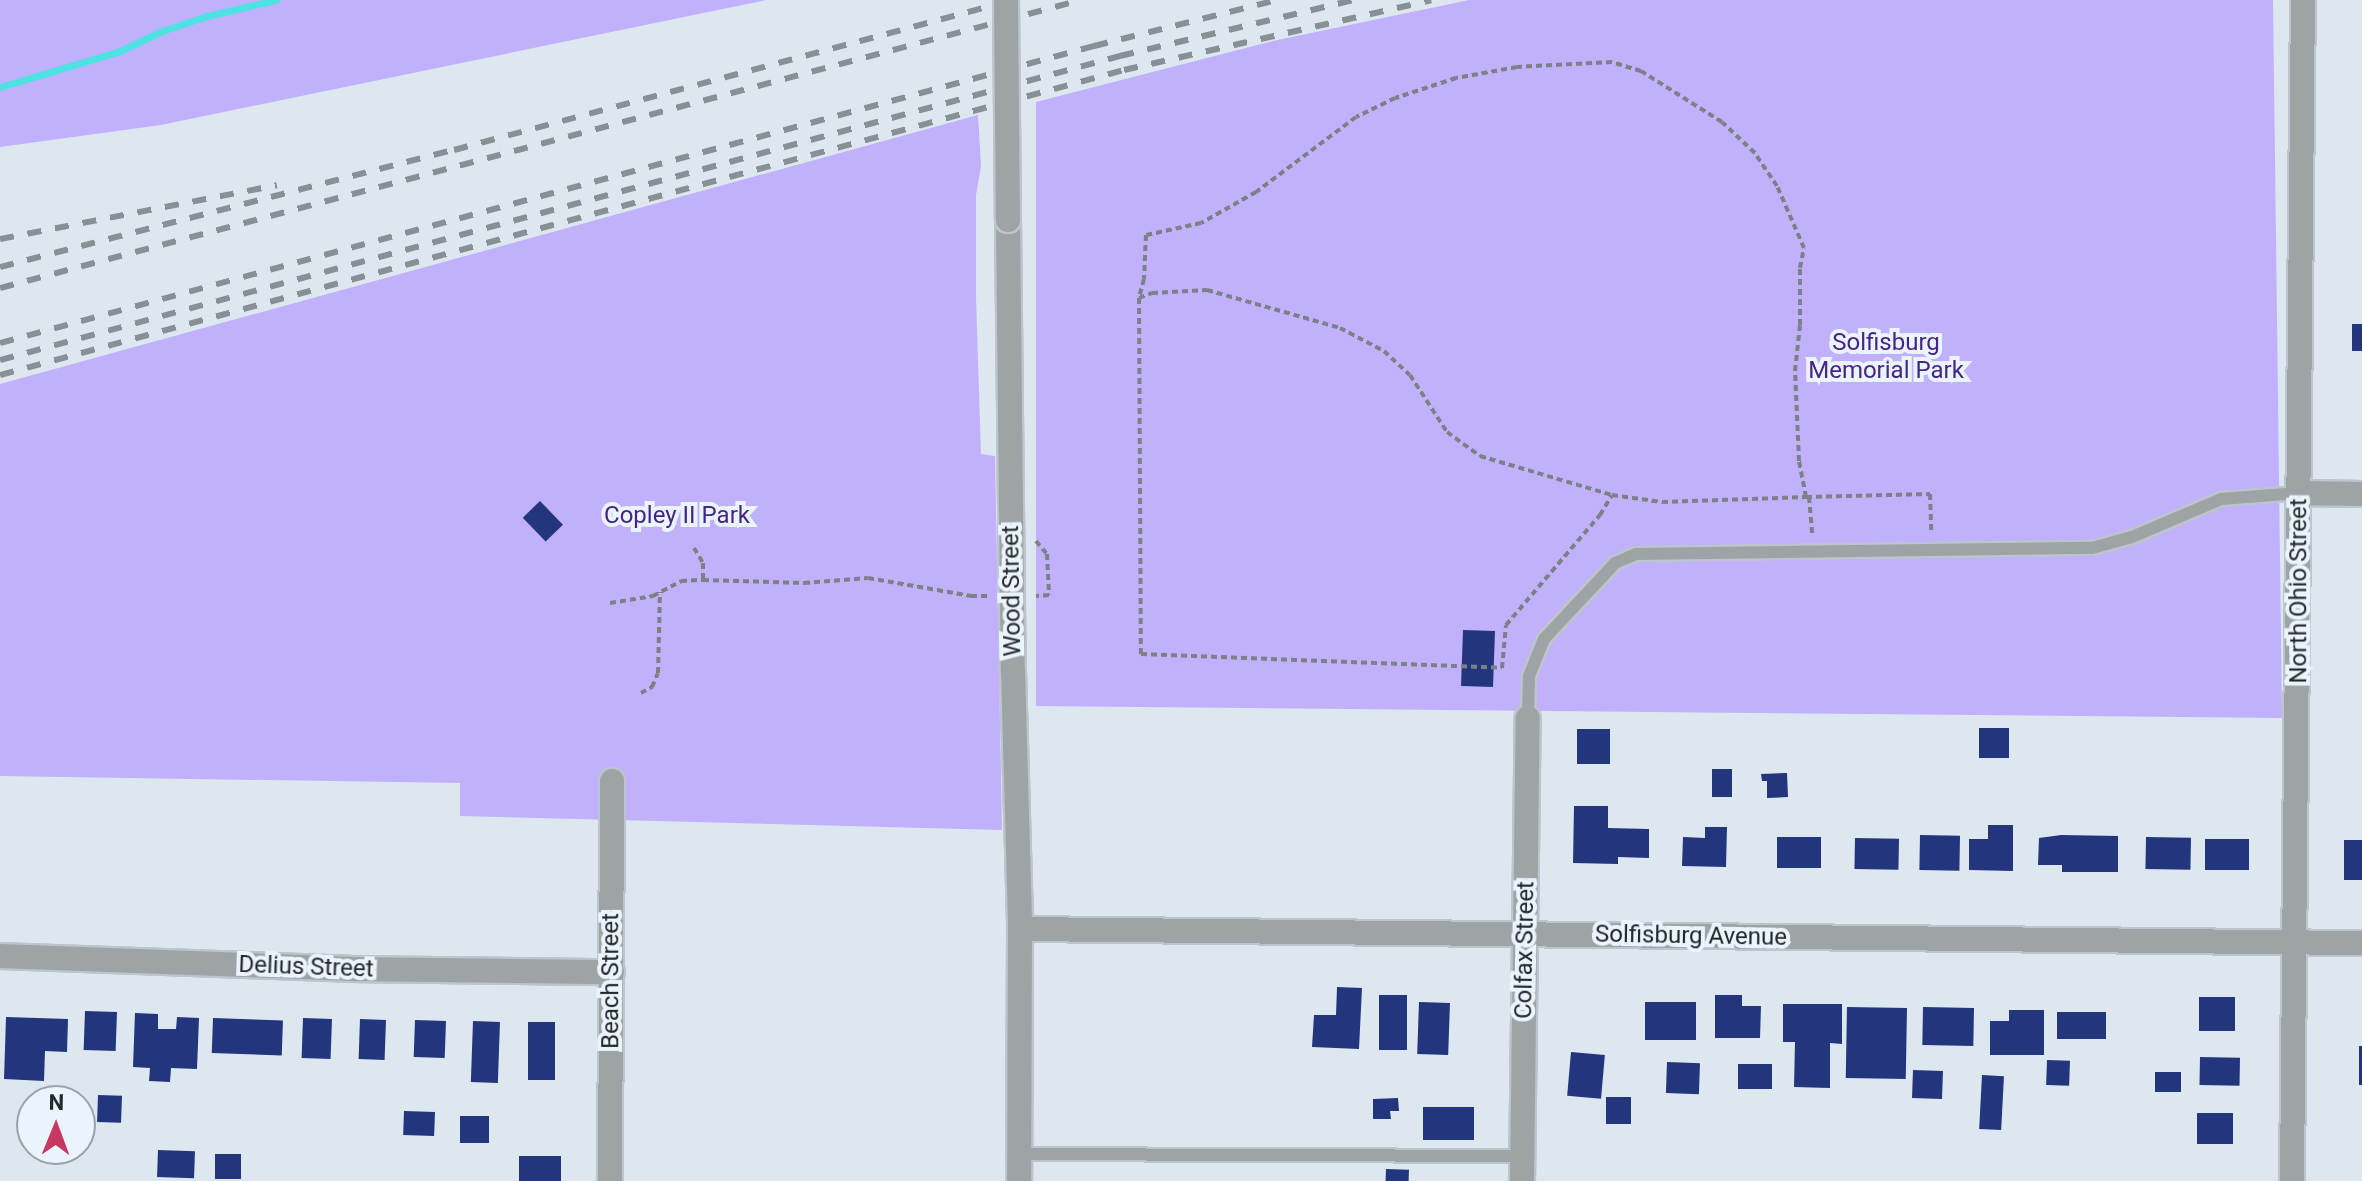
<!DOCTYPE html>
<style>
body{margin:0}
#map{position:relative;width:2362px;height:1181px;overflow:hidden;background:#dde7ef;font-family:Roboto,sans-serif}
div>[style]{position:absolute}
.green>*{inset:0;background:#c1b0fc}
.stream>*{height:7px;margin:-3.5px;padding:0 3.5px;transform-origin:3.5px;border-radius:3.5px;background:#4fe2e2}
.building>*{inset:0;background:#23357c;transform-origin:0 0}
.path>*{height:4px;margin-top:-2px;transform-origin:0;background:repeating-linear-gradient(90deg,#7b8186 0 6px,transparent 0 10px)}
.roads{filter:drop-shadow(2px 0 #bcc5cc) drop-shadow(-2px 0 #bcc5cc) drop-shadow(0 2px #bcc5cc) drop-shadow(0 -2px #bcc5cc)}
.lane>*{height:12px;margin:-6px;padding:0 6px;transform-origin:6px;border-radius:6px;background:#9ea4a5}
.street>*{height:24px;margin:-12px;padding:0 12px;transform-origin:12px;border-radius:12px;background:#9ea4a5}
.rail>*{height:6px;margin-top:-3px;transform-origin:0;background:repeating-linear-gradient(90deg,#888f95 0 14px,transparent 0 28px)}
.bridges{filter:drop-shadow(2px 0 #bcc5cc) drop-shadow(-2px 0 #bcc5cc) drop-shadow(0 2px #bcc5cc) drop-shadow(0 -2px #bcc5cc)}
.street-bridge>*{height:24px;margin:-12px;padding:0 12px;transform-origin:12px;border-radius:12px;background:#9ea4a5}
span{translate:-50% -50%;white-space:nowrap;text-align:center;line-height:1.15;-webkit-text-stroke:8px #eaf4fd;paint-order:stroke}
.park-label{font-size:24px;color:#472486}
.street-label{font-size:24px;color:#25282b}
.north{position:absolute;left:16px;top:1085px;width:80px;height:80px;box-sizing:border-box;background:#eaf4fd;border:2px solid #9ba2a9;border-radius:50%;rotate:1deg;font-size:22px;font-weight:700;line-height:32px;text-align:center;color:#25282b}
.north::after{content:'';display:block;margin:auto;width:28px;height:36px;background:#c63861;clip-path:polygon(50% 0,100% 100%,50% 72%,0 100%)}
</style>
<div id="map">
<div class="green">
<i style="clip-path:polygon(0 0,766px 0,161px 125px,0 147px)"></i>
<i style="clip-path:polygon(1469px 0,2273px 0,2282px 718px,1036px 706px,1036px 102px,1273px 41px)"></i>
<i style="clip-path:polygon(978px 115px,981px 166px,976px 195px,976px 298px,981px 454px,995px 456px,1002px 830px,460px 816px,460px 783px,0 776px,0 384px)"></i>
</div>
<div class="stream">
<i style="left:0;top:87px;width:125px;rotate:-16.7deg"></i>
<i style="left:120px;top:51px;width:47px;rotate:-25.5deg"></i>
<i style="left:162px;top:31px;width:47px;rotate:-18.4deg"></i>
<i style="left:207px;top:16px;width:71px;rotate:-13.1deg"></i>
</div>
<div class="building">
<i style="left:2352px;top:324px;width:10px;height:27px"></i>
<i style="left:540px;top:501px;width:33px;height:24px;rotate:46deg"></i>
<i style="left:1463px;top:630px;width:32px;height:56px;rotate:2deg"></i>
<i style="left:1979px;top:728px;width:30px;height:30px"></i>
<i style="left:1577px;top:729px;width:33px;height:35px"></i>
<i style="left:1712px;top:769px;width:20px;height:28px"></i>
<i style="clip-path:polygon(1787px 773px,1788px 797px,1767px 798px,1767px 781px,1762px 781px,1761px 774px)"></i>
<i style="clip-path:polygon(1574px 806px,1608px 806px,1608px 828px,1649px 829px,1649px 858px,1618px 857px,1618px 864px,1573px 863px)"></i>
<i style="clip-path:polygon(1988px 825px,2013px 825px,2013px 871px,1969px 870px,1969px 839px,1988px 839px)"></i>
<i style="clip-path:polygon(1705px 827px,1727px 827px,1726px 867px,1682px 866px,1683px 837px,1705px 838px)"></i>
<i style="left:1920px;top:835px;width:40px;height:35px;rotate:1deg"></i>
<i style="clip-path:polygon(2061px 835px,2118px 836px,2118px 872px,2062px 872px,2062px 865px,2038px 865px,2039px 838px)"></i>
<i style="left:1777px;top:837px;width:44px;height:31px"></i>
<i style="left:2146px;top:837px;width:45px;height:32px;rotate:1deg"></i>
<i style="left:1855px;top:838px;width:44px;height:31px;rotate:1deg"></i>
<i style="left:2205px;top:839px;width:44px;height:31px"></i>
<i style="left:2344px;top:840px;width:18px;height:40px"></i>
<i style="clip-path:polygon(1337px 987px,1362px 988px,1359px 1049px,1312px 1047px,1314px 1015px,1336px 1015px)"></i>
<i style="left:1379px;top:995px;width:28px;height:55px"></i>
<i style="clip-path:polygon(1715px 995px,1742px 995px,1742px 1006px,1761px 1006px,1760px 1038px,1715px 1038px)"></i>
<i style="left:2199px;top:997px;width:36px;height:34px"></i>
<i style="left:1419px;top:1002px;width:31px;height:52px;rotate:2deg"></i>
<i style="left:1645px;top:1002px;width:51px;height:38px"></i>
<i style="clip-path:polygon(1783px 1004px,1842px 1004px,1842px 1044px,1830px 1043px,1830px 1088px,1794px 1087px,1795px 1042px,1783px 1042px)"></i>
<i style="left:1847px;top:1007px;width:60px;height:71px;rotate:1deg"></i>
<i style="left:1923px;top:1007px;width:51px;height:38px;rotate:1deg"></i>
<i style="clip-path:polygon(2009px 1010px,2044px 1010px,2044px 1055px,1990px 1055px,1990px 1021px,2009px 1021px)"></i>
<i style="left:85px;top:1011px;width:32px;height:39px;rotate:2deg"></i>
<i style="left:2057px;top:1012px;width:49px;height:27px"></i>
<i style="clip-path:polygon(135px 1013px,158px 1014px,158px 1029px,176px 1029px,177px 1017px,199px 1018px,197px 1069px,171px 1068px,170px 1082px,149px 1081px,150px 1068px,133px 1067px)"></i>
<i style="clip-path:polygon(6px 1017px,68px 1019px,67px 1052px,45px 1051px,44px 1081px,4px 1079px)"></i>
<i style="left:213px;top:1018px;width:70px;height:35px;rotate:2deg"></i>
<i style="left:303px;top:1018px;width:29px;height:40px;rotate:2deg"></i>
<i style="left:360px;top:1019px;width:26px;height:40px;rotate:2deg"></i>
<i style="left:415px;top:1020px;width:31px;height:37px;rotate:2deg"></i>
<i style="left:473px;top:1021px;width:27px;height:61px;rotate:2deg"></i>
<i style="left:528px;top:1022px;width:27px;height:58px"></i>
<i style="left:2359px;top:1046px;width:3px;height:39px"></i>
<i style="left:1571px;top:1052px;width:34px;height:44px;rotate:5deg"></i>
<i style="left:2200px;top:1057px;width:40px;height:28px;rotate:1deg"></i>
<i style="left:2047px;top:1060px;width:23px;height:25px;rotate:2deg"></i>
<i style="left:1667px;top:1062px;width:33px;height:31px;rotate:2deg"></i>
<i style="left:1738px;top:1064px;width:34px;height:25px"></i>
<i style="left:1913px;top:1070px;width:30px;height:28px;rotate:2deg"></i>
<i style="left:2155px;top:1072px;width:26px;height:20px"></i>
<i style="left:1982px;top:1075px;width:22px;height:54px;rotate:3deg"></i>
<i style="left:98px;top:1095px;width:24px;height:27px;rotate:2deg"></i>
<i style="left:1606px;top:1097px;width:25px;height:27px"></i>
<i style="clip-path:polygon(1398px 1098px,1399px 1111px,1390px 1111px,1391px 1119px,1373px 1119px,1373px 1099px)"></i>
<i style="left:1423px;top:1107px;width:51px;height:33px"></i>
<i style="left:404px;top:1111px;width:31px;height:24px;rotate:2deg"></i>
<i style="left:2197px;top:1113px;width:36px;height:31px"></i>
<i style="left:460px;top:1116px;width:29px;height:27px"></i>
<i style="left:158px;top:1150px;width:37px;height:27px;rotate:2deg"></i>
<i style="left:215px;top:1154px;width:26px;height:25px"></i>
<i style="left:519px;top:1156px;width:42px;height:25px"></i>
<i style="left:1386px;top:1169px;width:23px;height:12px;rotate:2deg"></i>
</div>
<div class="path">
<i style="left:1139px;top:298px;width:14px;rotate:-21deg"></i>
<i style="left:1152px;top:293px;width:55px;rotate:-3.1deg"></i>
<i style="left:1207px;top:290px;width:138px;rotate:15.9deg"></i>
<i style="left:1340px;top:328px;width:50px;rotate:27.6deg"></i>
<i style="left:1384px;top:351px;width:35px;rotate:43deg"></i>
<i style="left:1410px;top:375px;width:68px;rotate:57deg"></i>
<i style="left:1447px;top:432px;width:41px;rotate:36deg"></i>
<i style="left:1480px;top:456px;width:138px;rotate:16.5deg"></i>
<i style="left:1612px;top:495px;width:50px;rotate:8deg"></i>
<i style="left:1662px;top:502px;width:144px;rotate:-2deg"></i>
<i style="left:1806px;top:497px;width:37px;rotate:-101deg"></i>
<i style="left:1799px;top:461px;width:90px;rotate:-92.5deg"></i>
<i style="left:1795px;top:371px;width:46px;rotate:-83.8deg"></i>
<i style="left:1800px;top:325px;width:57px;rotate:-90deg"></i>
<i style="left:1800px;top:268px;width:20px;rotate:-79deg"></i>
<i style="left:1804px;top:248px;width:68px;rotate:-113.5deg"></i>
<i style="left:1777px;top:186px;width:40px;rotate:-124deg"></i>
<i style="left:1755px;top:153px;width:45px;rotate:-136.8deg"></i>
<i style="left:1722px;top:122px;width:96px;rotate:-147.8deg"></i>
<i style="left:1641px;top:71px;width:30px;rotate:-163deg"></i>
<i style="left:1612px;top:62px;width:95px;rotate:177deg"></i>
<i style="left:1517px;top:67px;width:62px;rotate:169.8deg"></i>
<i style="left:1456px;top:78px;width:64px;rotate:161.8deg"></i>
<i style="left:1395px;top:98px;width:43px;rotate:154deg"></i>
<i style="left:1356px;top:117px;width:125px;rotate:143.1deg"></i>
<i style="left:1256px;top:192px;width:63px;rotate:150.6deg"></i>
<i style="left:1201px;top:223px;width:56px;rotate:167.7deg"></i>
<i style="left:1146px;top:235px;width:44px;rotate:92.6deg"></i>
<i style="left:1144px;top:279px;width:20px;rotate:105deg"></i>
<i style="left:1139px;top:298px;width:356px;rotate:89.7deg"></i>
<i style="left:1141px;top:654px;width:361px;rotate:2.2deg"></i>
<i style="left:1502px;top:668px;width:43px;rotate:-84.7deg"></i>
<i style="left:1506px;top:625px;width:145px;rotate:-49.5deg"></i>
<i style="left:1600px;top:515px;width:23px;rotate:-59deg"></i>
<i style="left:1806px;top:497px;width:124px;rotate:-1.4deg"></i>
<i style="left:1930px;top:494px;width:38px;rotate:88deg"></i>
<i style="left:1809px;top:497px;width:37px;rotate:85deg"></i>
<i style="left:1036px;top:541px;width:17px;rotate:50deg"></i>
<i style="left:1047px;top:554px;width:41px;rotate:87.2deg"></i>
<i style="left:1049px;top:595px;width:13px;rotate:176deg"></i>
<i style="left:694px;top:548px;width:17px;rotate:59deg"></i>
<i style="left:703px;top:563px;width:17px;rotate:90deg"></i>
<i style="left:610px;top:603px;width:44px;rotate:-9.2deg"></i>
<i style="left:653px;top:596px;width:32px;rotate:-28deg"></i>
<i style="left:681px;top:581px;width:22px;rotate:-3deg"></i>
<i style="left:703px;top:580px;width:101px;rotate:1.7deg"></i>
<i style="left:804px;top:583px;width:64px;rotate:-4.5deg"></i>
<i style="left:868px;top:578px;width:105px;rotate:9.9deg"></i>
<i style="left:971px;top:596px;width:18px"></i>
<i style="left:641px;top:693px;width:13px;rotate:-29deg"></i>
<i style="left:652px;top:687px;width:15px;rotate:-67deg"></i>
<i style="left:658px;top:673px;width:81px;rotate:-88.6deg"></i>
</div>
<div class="roads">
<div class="lane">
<i style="left:1528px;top:718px;width:42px;rotate:-88.6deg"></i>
<i style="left:1529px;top:676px;width:40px;rotate:-68deg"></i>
<i style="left:1544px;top:639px;width:104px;rotate:-46.9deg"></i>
<i style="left:1615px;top:563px;width:23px;rotate:-23deg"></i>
<i style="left:1636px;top:554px;width:456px;rotate:-0.8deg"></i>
<i style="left:2092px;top:548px;width:41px;rotate:-15.4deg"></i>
<i style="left:2132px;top:537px;width:97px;rotate:-23.1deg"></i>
<i style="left:2221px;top:499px;width:78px;rotate:-4.4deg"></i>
<i style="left:1019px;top:1154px;width:504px;rotate:0.23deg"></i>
</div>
<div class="street">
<i style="left:1008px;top:220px;width:451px;rotate:89.4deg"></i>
<i style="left:1013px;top:671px;width:258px;rotate:88.4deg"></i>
<i style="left:1020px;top:929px;width:252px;rotate:90.2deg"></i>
<i style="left:2299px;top:493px;width:63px;rotate:0.9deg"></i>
<i style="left:1020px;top:929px;width:1342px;rotate:0.6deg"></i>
<i style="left:0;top:956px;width:349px;rotate:2.1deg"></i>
<i style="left:349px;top:969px;width:263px;rotate:0.7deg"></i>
<i style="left:610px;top:1181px;width:400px;rotate:-89.7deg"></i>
<i style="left:1522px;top:1181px;width:463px;rotate:-89.3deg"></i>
<i style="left:2292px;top:1181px;width:1181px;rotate:-89.47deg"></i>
</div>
</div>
<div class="rail">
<i style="left:0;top:239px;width:282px;rotate:-11deg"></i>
<i style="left:0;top:267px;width:469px;rotate:-14.5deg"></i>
<i style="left:454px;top:150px;width:579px;rotate:-15.02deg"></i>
<i style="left:0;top:288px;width:1119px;rotate:-14.92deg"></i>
<i style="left:0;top:343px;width:1134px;rotate:-15.19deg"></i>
<i style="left:1094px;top:46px;width:189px;rotate:-14.1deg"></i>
<i style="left:0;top:360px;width:1161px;rotate:-15.19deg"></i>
<i style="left:1120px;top:56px;width:241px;rotate:-13.5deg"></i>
<i style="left:0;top:375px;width:1165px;rotate:-15.18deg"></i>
<i style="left:1124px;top:70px;width:315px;rotate:-12.8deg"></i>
</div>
<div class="bridges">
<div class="street-bridge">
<i style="left:1006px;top:0;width:220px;rotate:89.5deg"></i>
</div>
</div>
<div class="park-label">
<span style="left:1886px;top:357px">Solfisburg<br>Memorial Park</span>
<span style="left:677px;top:516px">Copley II Park</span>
</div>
<div class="street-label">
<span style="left:1012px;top:591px;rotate:-91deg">Wood Street</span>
<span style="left:2299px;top:591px;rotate:-90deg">North Ohio Street</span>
<span style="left:1691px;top:936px;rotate:1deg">Solfisburg Avenue</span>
<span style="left:1525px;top:950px;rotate:-89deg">Colfax Street</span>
<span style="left:306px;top:967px;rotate:2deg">Delius Street</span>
<span style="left:611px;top:981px;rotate:-90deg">Beach Street</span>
</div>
<div class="north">N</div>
</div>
